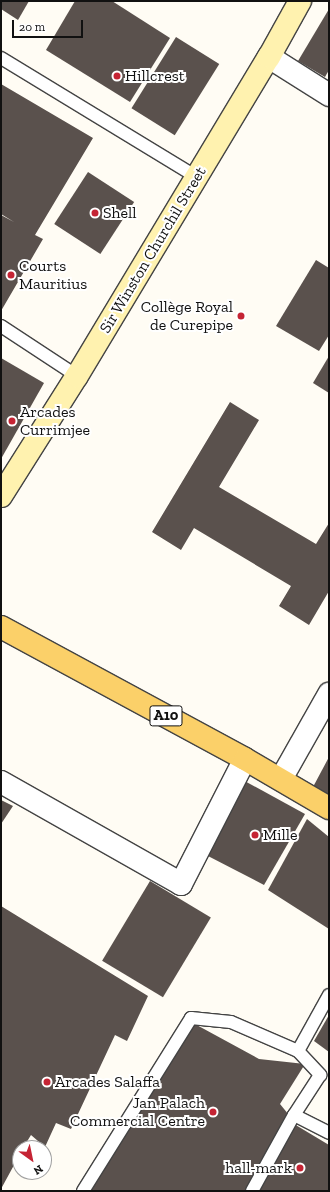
<!DOCTYPE html>
<meta charset="utf-8">
<style>
body{margin:0}
#map{position:relative;width:330px;height:1192px;overflow:hidden;background:#fffcf4;font-family:"Zilla Slab",serif}
div>[style]{position:absolute}
.building>*{inset:0;background:#5a514d;transform-origin:0 0}
.roads{filter:drop-shadow(1px 0 #444) drop-shadow(-1px 0 #444) drop-shadow(0 1px #444) drop-shadow(0 -1px #444)}
.lane>*{height:12px;margin:-6px;padding:0 6px;transform-origin:6px;border-radius:6px;background:#fff}
.street>*{height:22px;margin:-11px;padding:0 11px;transform-origin:11px;border-radius:11px;background:#fff}
.secondary>*{height:22px;margin:-11px;padding:0 11px;transform-origin:11px;border-radius:11px;background:#fff2af}
.primary>*{height:22px;margin:-11px;padding:0 11px;transform-origin:11px;border-radius:11px;background:#fbd069}
.dots>*{width:11px;height:11px;translate:-50% -50%;box-sizing:border-box;border:2px solid #fff;border-radius:50%}
span{translate:-50% -50%;white-space:nowrap;text-align:center;line-height:1.15;-webkit-text-stroke:4px #fff;paint-order:stroke}
.shield-label span{padding:1px 3px;background:#fff;border:1px solid;border-radius:3px;-webkit-text-stroke-width:0}
.shield-label{font-size:15px;color:#111;font-weight:700}
.poi-label{font-size:16px;color:#111}
.left{translate:0 -50%;text-align:left}
.right{translate:-100% -50%;text-align:right}
.street-label{font-size:16px;color:#111}
.frame{position:absolute;inset:0;border:2px solid #111;pointer-events:none}
.north{position:absolute;left:12px;top:1140px;width:40px;height:40px;box-sizing:border-box;background:#fff;border:1px solid #a0a0a0;border-radius:50%;rotate:147deg;font-size:11px;font-weight:700;line-height:16px;text-align:center;color:#111}
.north::after{content:'';display:block;margin:auto;width:14px;height:18px;background:#c52434;clip-path:polygon(50% 0,100% 100%,50% 72%,0 100%)}
.scale{position:absolute;left:12px;top:20px;width:71px;height:18px;box-sizing:border-box;border:2px solid #111;border-top:0;padding-left:5px;font-size:12px;line-height:14px;white-space:nowrap;color:#111;-webkit-text-stroke:3px #fff;paint-order:stroke}
</style>
<div id="map">
<div class="building">
<i style="clip-path:polygon(1px 1px,29px 1px,18px 20px,1px 9px)"></i>
<i style="clip-path:polygon(75px 1px,112px 1px,170px 38px,130px 102px,46px 50px)"></i>
<i style="clip-path:polygon(329px 9px,329px 70px,325px 77px,298px 61px)"></i>
<i style="left:176px;top:37px;width:51px;height:84px;rotate:32deg"></i>
<i style="clip-path:polygon(1px 84px,93px 138px,35px 235px,43px 239px,1px 311px,1px 215px,14px 222px,1px 214px)"></i>
<i style="left:88px;top:172px;width:55px;height:62px;rotate:33deg"></i>
<i style="clip-path:polygon(316px 260px,329px 268px,329px 335px,319px 351px,276px 326px)"></i>
<i style="clip-path:polygon(329px 356px,329px 393px,313px 383px)"></i>
<i style="clip-path:polygon(1px 358px,44px 383px,1px 459px)"></i>
<i style="clip-path:polygon(230px 402px,259px 420px,219px 487px,316px 544px,329px 523px,329px 591px,309px 625px,279px 606px,291px 586px,194px 528px,181px 550px,152px 532px)"></i>
<i style="clip-path:polygon(329px 757px,329px 795px,313px 787px)"></i>
<i style="clip-path:polygon(241px 779px,305px 814px,264px 885px,208px 856px)"></i>
<i style="clip-path:polygon(1px 800px,13px 806px,1px 824px)"></i>
<i style="clip-path:polygon(307px 819px,329px 837px,329px 929px,268px 890px)"></i>
<i style="left:150px;top:881px;width:71px;height:93px;rotate:31deg"></i>
<i style="clip-path:polygon(1px 906px,148px 996px,127px 1041px,115px 1035px,71px 1129px,56px 1123px,45px 1147px,31px 1135px,23px 1148px,20px 1148px,20px 1154px,1px 1189px)"></i>
<i style="clip-path:polygon(329px 1015px,329px 1052px,314px 1041px)"></i>
<i style="clip-path:polygon(193px 1023px,259px 1059px,305px 1064px,280px 1104px,293px 1120px,254px 1191px,91px 1191px)"></i>
<i style="clip-path:polygon(294px 1124px,329px 1145px,329px 1191px,259px 1191px)"></i>
</div>
<div class="roads">
<div class="lane">
<i style="left:1px;top:58px;width:229px;rotate:31.3deg"></i>
<i style="left:1px;top:326px;width:91px;rotate:33.3deg"></i>
<i style="left:298px;top:1051px;width:64px;rotate:-61deg"></i>
<i style="left:83px;top:1191px;width:204px;rotate:-58deg"></i>
<i style="left:191px;top:1018px;width:40px;rotate:5.7deg"></i>
<i style="left:231px;top:1022px;width:73px;rotate:23.4deg"></i>
<i style="left:298px;top:1051px;width:33px;rotate:47deg"></i>
<i style="left:320px;top:1075px;width:48px;rotate:123deg"></i>
<i style="left:294px;top:1115px;width:39px;rotate:27deg"></i>
<i style="left:252px;top:1191px;width:87px;rotate:-61.1deg"></i>
</div>
<div class="street">
<i style="left:269px;top:57px;width:71px;rotate:32.3deg"></i>
<i style="left:281px;top:779px;width:98px;rotate:-60.5deg"></i>
<i style="left:1px;top:782px;width:207px;rotate:29.5deg"></i>
<i style="left:181px;top:884px;width:140px;rotate:-62.9deg"></i>
</div>
<div class="secondary">
<i style="left:1px;top:496px;width:142px;rotate:-57.7deg"></i>
<i style="left:77px;top:376px;width:372px;rotate:-59deg"></i>
<i style="left:269px;top:57px;width:64px;rotate:-61deg"></i>
</div>
<div class="primary">
<i style="left:1px;top:627px;width:277px;rotate:28.4deg"></i>
<i style="left:245px;top:759px;width:97px;rotate:30.3deg"></i>
</div>
</div>
<div class="dots">
<i style="left:117px;top:76px;background:#c52434"></i>
<i style="left:95px;top:213px;background:#c52434"></i>
<i style="left:11px;top:275px;background:#c52434"></i>
<i style="left:241px;top:316px;background:#c52434"></i>
<i style="left:12px;top:421px;background:#c52434"></i>
<i style="left:255px;top:835px;background:#c52434"></i>
<i style="left:47px;top:1082px;background:#c52434"></i>
<i style="left:213px;top:1112px;background:#c52434"></i>
<i style="left:300px;top:1168px;background:#c52434"></i>
</div>
<div class="shield-label">
<span style="left:166px;top:716px">A10</span>
</div>
<div class="poi-label">
<span class="left" style="left:125px;top:76px">Hillcrest</span>
<span class="left" style="left:103px;top:213px">Shell</span>
<span class="left" style="left:19px;top:275px">Courts<br>Mauritius</span>
<span class="right" style="left:233px;top:316px">Collège Royal<br>de Curepipe</span>
<span class="left" style="left:20px;top:421px">Arcades<br>Currimjee</span>
<span class="left" style="left:263px;top:835px">Mille</span>
<span class="left" style="left:55px;top:1082px">Arcades Salaffa</span>
<span class="right" style="left:205px;top:1112px">Jan Palach<br>Commercial Centre</span>
<span class="right" style="left:292px;top:1168px">hall-mark</span>
</div>
<div class="street-label">
<span style="left:153px;top:250px;rotate:-59deg">Sir Winston Churchil Street</span>
</div>
<div class="frame"></div>
<div class="north">N</div>
<div class="scale">20 m</div>
</div>
